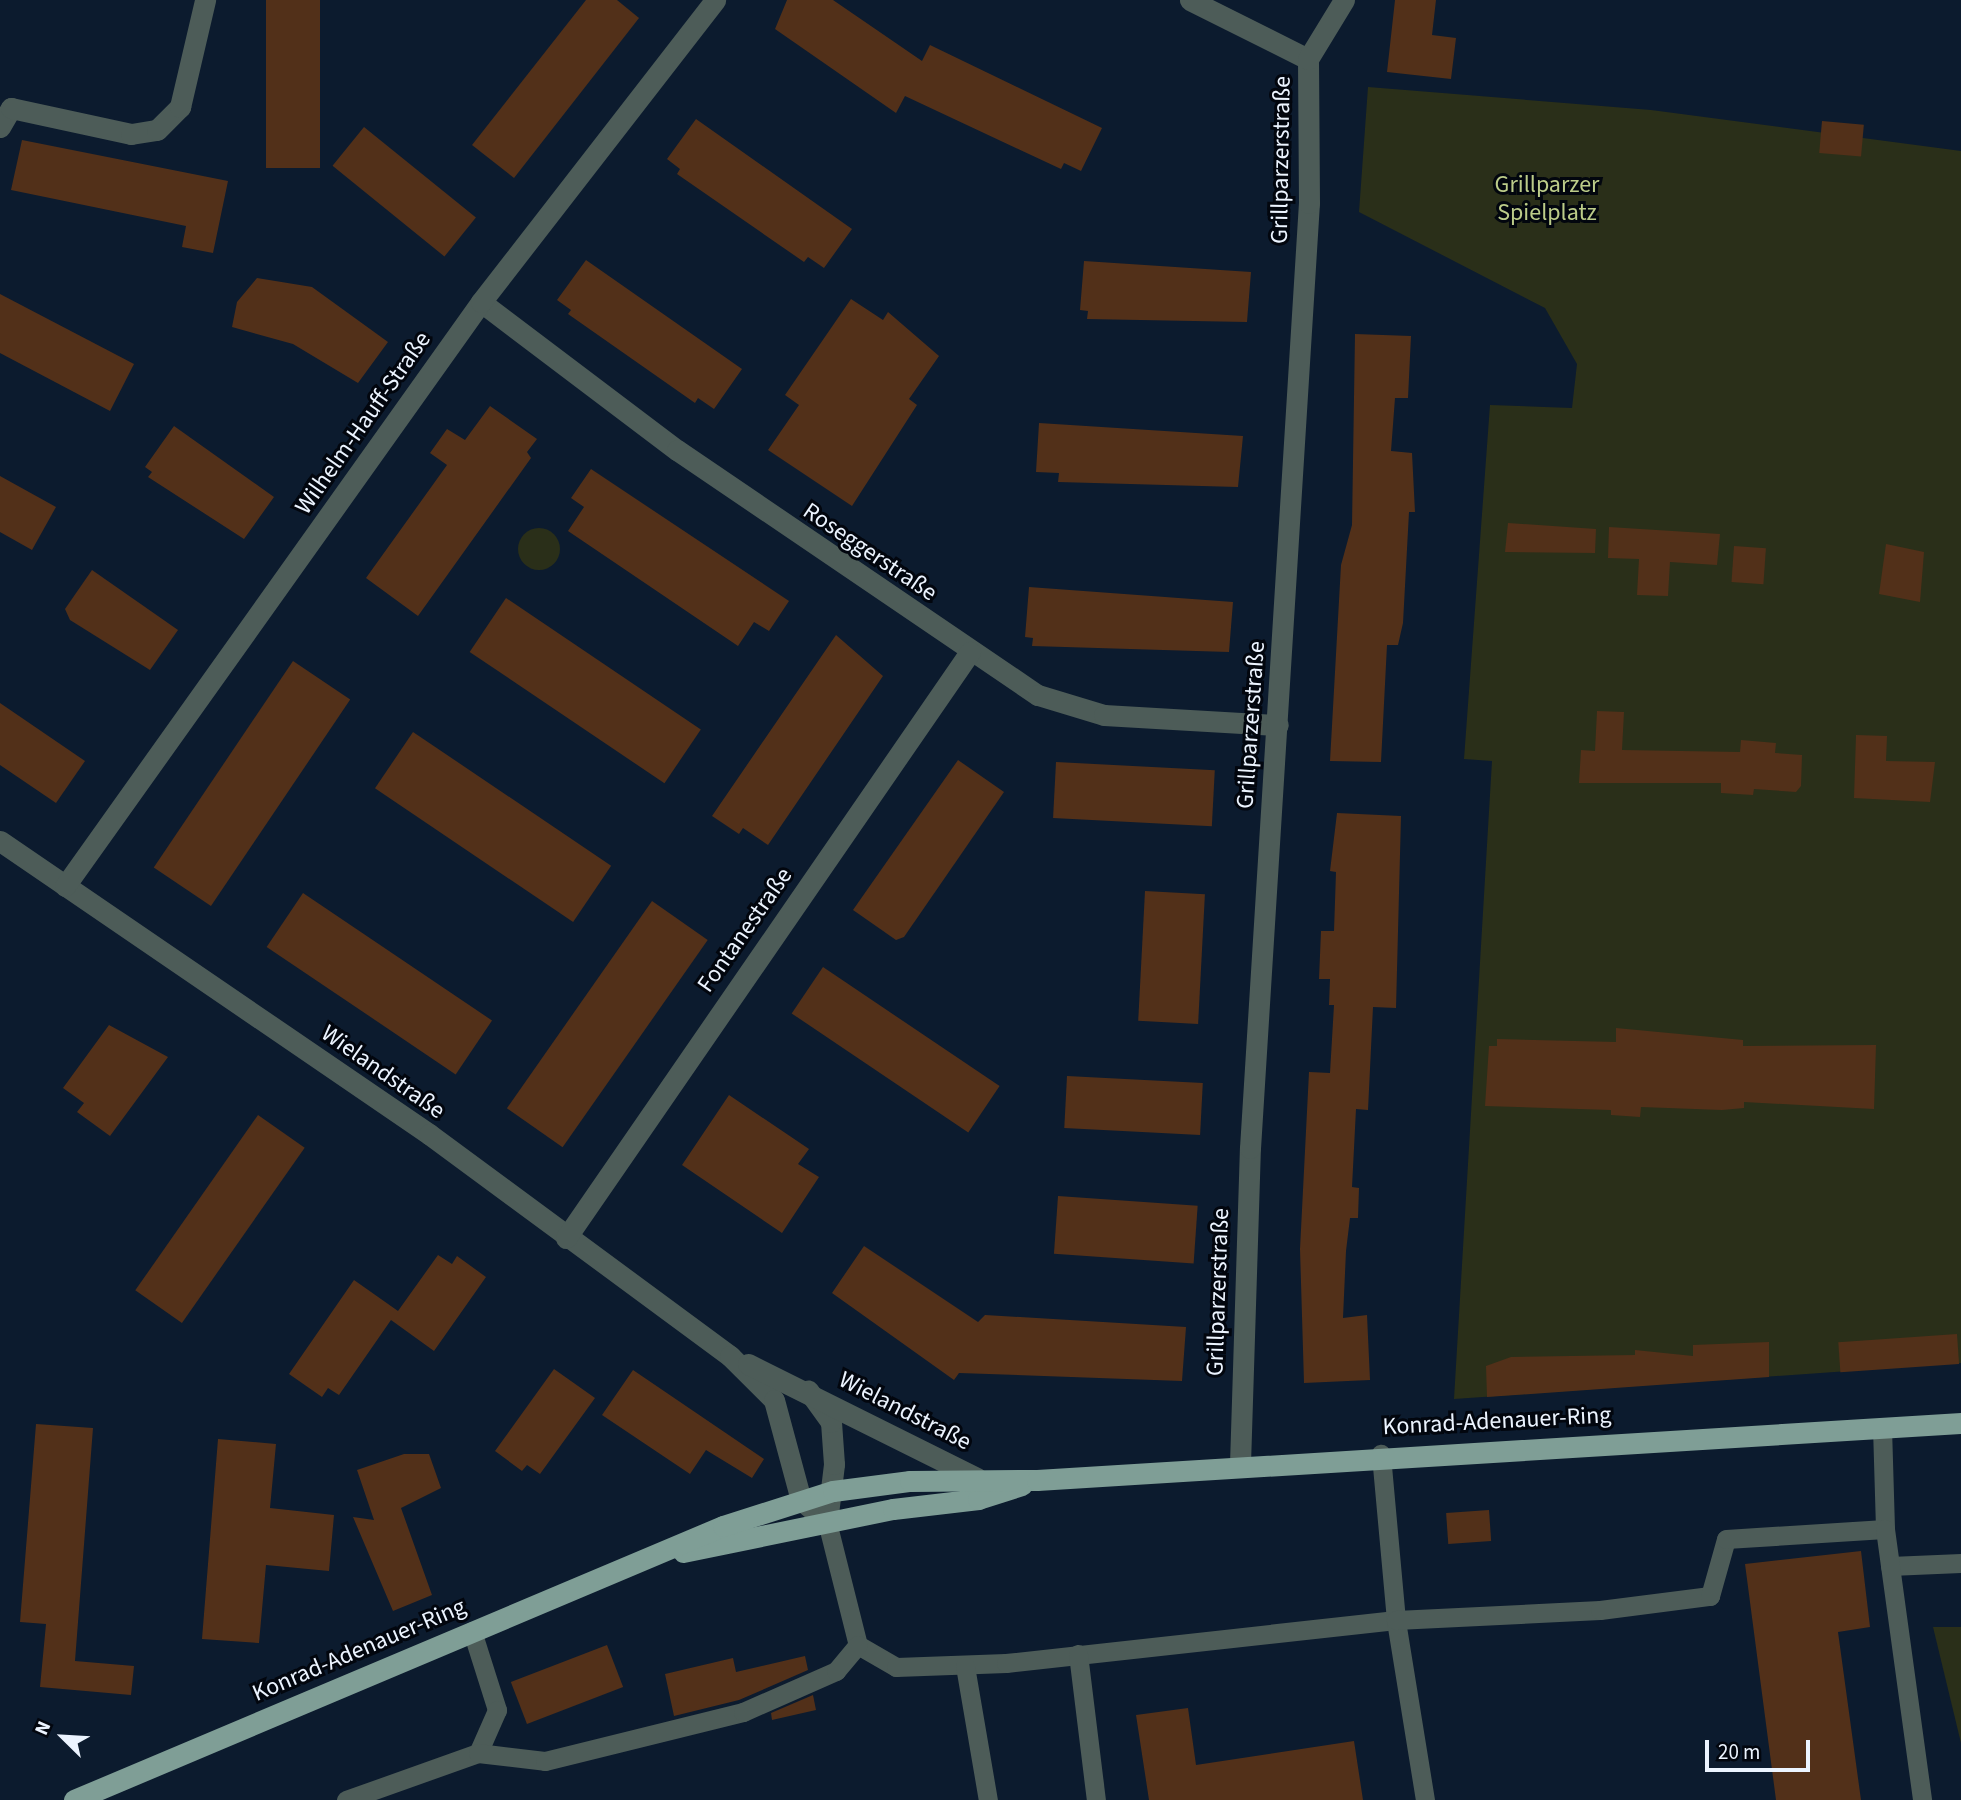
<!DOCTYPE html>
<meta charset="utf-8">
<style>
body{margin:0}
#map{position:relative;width:1961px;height:1800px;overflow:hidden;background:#0c1b2e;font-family:"Source Sans 3",sans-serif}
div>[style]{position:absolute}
.green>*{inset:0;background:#2a2f19}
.round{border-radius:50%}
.building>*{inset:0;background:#523019;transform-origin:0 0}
.lane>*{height:19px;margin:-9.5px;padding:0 9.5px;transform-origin:9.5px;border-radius:9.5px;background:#4d5c58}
.street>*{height:21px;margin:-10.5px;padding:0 10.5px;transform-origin:10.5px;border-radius:10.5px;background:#4d5c58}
.primary>*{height:21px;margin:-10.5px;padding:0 10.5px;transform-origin:10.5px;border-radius:10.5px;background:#7f9e96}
span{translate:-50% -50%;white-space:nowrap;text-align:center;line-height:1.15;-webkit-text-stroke:6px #02060e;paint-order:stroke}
.street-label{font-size:24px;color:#ecf4ff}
.park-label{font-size:24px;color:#bccc89}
.north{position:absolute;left:28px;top:1702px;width:70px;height:70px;-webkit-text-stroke:5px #02060e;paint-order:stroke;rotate:294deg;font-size:19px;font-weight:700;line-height:28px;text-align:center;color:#ecf4ff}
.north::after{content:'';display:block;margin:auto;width:24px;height:32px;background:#ecf4ff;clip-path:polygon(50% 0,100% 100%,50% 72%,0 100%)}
.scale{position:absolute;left:1705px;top:1740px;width:105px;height:32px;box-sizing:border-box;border:4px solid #ecf4ff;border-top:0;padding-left:9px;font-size:21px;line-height:24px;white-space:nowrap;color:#ecf4ff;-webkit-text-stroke:5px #02060e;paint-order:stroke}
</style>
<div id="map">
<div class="green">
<i style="clip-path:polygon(1368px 87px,1651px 110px,1961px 151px,1961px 1363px,1454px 1399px,1492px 761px,1464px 759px,1490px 405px,1572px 408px,1577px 364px,1545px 308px,1359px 212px)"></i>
<i class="round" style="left:518px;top:528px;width:42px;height:42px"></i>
<i style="clip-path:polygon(1933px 1627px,1961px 1627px,1961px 1743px)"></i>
</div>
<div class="building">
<i style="left:266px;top:0;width:54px;height:168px"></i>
<i style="clip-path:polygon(586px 0,617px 0,639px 18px,514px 178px,472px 145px)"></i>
<i style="clip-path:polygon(787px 0,833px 0,922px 61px,930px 45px,1102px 128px,1081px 171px,1064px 163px,1061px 169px,905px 96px,896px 113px,775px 29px)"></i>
<i style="clip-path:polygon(1395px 0,1436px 0,1432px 35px,1456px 38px,1451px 79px,1387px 72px)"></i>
<i style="clip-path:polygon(696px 119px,852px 229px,824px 268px,808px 257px,804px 262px,677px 174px,680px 169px,667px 159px)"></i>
<i style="left:1822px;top:121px;width:42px;height:32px;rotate:5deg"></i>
<i style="left:364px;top:127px;width:144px;height:50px;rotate:39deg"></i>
<i style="clip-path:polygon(22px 140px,228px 181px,213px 253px,182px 247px,186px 226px,11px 190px)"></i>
<i style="clip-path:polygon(586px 260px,742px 369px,714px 409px,698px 398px,695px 403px,568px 314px,571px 310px,557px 300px)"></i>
<i style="clip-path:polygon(1084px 261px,1251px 272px,1247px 322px,1087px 319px,1088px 311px,1080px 310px)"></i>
<i style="clip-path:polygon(257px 278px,312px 287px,388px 342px,358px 383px,293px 344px,232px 327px,237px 302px)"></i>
<i style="clip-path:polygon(0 294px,134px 364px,110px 411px,0 353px)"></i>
<i style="clip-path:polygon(851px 299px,883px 320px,888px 312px,939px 356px,909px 399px,917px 405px,852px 506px,768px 450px,799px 405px,785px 395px)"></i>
<i style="clip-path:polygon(1355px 334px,1411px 336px,1408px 398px,1395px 398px,1391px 451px,1412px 453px,1415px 512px,1409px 512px,1403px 623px,1398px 645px,1387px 645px,1381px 762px,1330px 761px,1341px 565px,1352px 525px)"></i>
<i style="clip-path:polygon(490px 406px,537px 439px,527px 452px,531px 458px,418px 616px,366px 578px,447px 465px,430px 453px,447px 429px,465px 440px)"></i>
<i style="clip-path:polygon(1039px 423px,1243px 436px,1238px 487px,1058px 482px,1059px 473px,1036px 472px)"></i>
<i style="clip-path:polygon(174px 426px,274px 497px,244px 539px,148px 477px,152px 472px,145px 467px)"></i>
<i style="clip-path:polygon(591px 469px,789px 601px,769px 631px,754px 622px,738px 646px,568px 531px,584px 507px,571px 498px)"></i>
<i style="clip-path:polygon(0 476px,56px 507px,32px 550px,0 532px)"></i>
<i style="clip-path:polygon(1508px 523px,1596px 529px,1595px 553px,1505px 552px)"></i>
<i style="clip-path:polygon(1609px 527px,1720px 534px,1717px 565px,1670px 562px,1668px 596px,1637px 595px,1639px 559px,1608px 558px)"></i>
<i style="clip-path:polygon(1886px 544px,1924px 552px,1920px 602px,1879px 594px)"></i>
<i style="left:1734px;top:546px;width:32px;height:36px;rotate:4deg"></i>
<i style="clip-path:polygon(92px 570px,178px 630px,150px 670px,70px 620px,65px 609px)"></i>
<i style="clip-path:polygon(1029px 587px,1233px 602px,1229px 652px,1032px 646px,1033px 638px,1025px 637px)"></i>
<i style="left:506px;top:598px;width:235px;height:65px;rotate:34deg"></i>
<i style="clip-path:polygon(836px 635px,883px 676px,768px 845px,743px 828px,739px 834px,712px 816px)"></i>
<i style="left:293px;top:661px;width:69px;height:249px;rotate:34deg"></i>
<i style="clip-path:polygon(0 703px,85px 761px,56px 803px,0 765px)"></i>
<i style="clip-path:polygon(1597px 711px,1624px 712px,1622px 750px,1740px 752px,1741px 740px,1776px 743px,1775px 753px,1802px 755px,1801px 786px,1796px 792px,1754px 789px,1753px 795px,1721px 793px,1721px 783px,1579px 783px,1581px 750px,1595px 751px)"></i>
<i style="left:413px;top:732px;width:239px;height:68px;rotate:34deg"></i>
<i style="clip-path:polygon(1856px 735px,1887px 736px,1886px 761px,1935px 762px,1930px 802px,1854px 798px)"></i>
<i style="clip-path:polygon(958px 760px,1004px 792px,904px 937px,896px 940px,853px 910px)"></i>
<i style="left:1056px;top:762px;width:159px;height:56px;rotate:3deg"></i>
<i style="clip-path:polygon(1337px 813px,1401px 816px,1396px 1008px,1373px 1007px,1368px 1110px,1356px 1109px,1352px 1187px,1359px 1188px,1358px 1218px,1350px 1218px,1346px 1251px,1343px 1318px,1367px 1315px,1370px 1380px,1304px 1383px,1300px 1249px,1309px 1072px,1330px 1073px,1334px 1005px,1329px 1005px,1330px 979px,1319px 979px,1321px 931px,1334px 931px,1336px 872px,1330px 871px)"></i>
<i style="left:1145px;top:891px;width:60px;height:130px;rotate:3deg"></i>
<i style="left:303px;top:893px;width:228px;height:65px;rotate:34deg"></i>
<i style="left:652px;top:901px;width:68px;height:253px;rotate:35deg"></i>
<i style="left:823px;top:967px;width:213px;height:56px;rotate:34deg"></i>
<i style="clip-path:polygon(109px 1025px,168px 1057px,110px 1136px,77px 1112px,84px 1103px,63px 1088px)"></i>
<i style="clip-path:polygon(1616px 1028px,1743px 1040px,1743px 1046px,1876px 1045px,1874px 1109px,1744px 1102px,1744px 1108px,1722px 1110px,1641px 1107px,1640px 1117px,1611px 1115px,1611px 1110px,1485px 1106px,1489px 1046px,1497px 1046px,1497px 1039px,1616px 1042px)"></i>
<i style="left:1067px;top:1076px;width:136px;height:52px;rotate:3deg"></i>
<i style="clip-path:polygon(729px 1095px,809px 1149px,798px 1164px,819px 1177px,782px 1233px,682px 1165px)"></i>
<i style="left:258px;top:1115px;width:57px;height:214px;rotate:35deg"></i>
<i style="left:1058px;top:1196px;width:140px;height:58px;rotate:4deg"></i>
<i style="clip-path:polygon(864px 1246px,978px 1322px,985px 1315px,1186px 1327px,1182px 1381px,959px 1373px,954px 1380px,832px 1293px)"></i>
<i style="clip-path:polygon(438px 1255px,452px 1264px,457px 1256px,486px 1277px,434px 1351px,391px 1320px,339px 1395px,328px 1388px,322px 1397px,289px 1374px,354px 1280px,398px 1311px)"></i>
<i style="left:1957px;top:1334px;width:30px;height:119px;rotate:86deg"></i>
<i style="clip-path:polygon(1769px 1342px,1769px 1377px,1487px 1397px,1486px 1366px,1511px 1357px,1635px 1355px,1635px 1350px,1693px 1356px,1693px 1345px)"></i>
<i style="clip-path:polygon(554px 1369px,595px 1398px,540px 1474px,527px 1465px,522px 1471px,495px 1451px)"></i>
<i style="clip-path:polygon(633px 1370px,764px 1459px,752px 1478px,706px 1450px,690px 1474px,602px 1415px)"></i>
<i style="clip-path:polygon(36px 1424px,93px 1428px,75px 1661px,134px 1666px,131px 1695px,40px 1687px,46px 1624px,20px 1622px)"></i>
<i style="clip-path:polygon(218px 1439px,276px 1444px,270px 1508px,334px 1515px,329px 1571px,266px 1565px,259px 1643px,202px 1639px)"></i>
<i style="clip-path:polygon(404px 1454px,429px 1454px,441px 1488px,401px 1508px,432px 1595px,393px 1611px,353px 1517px,374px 1520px,357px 1470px)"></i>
<i style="left:1489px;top:1510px;width:31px;height:43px;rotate:86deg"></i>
<i style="clip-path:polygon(1861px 1551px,1870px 1627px,1838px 1632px,1861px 1800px,1776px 1800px,1745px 1564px)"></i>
<i style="left:607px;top:1645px;width:45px;height:103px;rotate:69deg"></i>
<i style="clip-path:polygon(805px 1656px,808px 1670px,739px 1700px,674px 1716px,665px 1674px,733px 1658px,736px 1672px)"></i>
<i style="clip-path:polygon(813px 1695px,816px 1710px,772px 1720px,771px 1713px)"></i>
<i style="clip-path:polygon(1188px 1708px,1196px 1765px,1354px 1741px,1363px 1800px,1149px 1800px,1136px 1715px)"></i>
</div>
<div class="lane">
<i style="left:1882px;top:1427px;width:102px;rotate:88.3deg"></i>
<i style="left:827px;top:1522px;width:127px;rotate:75.9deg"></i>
<i style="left:858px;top:1645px;width:44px;rotate:30.1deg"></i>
<i style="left:896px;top:1667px;width:110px;rotate:-2.1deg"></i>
<i style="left:1006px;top:1663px;width:392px;rotate:-6.3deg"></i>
<i style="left:1396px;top:1620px;width:167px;rotate:-95.2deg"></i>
<i style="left:1890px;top:1566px;width:71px;rotate:-2.4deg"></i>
<i style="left:472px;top:1631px;width:83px;rotate:72.4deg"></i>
<i style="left:497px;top:1710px;width:47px;rotate:113.8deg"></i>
<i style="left:1078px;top:1654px;width:147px;rotate:83deg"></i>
<i style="left:965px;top:1666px;width:136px;rotate:80.3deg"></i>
<i style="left:346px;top:1800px;width:140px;rotate:-19.6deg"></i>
<i style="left:478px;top:1753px;width:67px;rotate:6.8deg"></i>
<i style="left:545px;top:1761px;width:204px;rotate:-13.9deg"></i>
<i style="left:743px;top:1712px;width:102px;rotate:-23.8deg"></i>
<i style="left:836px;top:1671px;width:34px;rotate:-50deg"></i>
<i style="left:1425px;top:1800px;width:182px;rotate:-99.2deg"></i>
<i style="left:1396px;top:1620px;width:204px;rotate:-2.8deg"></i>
<i style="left:1600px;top:1610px;width:111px;rotate:-7.3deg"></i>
<i style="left:1710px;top:1596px;width:59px;rotate:-74.3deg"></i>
<i style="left:1726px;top:1539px;width:159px;rotate:-3.6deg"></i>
<i style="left:1885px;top:1529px;width:274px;rotate:82.2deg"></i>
</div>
<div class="street">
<i style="left:1190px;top:0;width:132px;rotate:26.6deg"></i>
<i style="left:0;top:127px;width:22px;rotate:-60deg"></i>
<i style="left:11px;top:108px;width:123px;rotate:12.2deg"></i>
<i style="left:131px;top:134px;width:26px;rotate:-9deg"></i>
<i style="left:157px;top:130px;width:33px;rotate:-45deg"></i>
<i style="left:180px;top:107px;width:110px;rotate:-76.8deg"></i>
<i style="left:481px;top:302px;width:246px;rotate:37.1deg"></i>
<i style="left:677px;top:450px;width:436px;rotate:34.2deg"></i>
<i style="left:1038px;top:695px;width:69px;rotate:16.9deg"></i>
<i style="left:1104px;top:715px;width:174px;rotate:3.3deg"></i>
<i style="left:0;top:841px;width:520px;rotate:34.33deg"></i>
<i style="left:429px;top:1134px;width:374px;rotate:36.4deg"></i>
<i style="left:730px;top:1356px;width:62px;rotate:45deg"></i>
<i style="left:774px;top:1400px;width:104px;rotate:74.9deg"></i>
<i style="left:801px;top:1500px;width:34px;rotate:40deg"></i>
<i style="left:827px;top:1522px;width:58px;rotate:-83.1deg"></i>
<i style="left:834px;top:1464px;width:42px;rotate:-94.1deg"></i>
<i style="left:831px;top:1422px;width:39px;rotate:-126deg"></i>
<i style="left:65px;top:886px;width:717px;rotate:-54.54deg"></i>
<i style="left:481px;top:302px;width:382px;rotate:-52.2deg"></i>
<i style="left:566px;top:1238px;width:712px;rotate:-55.42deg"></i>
<i style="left:748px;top:1364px;width:256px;rotate:26.5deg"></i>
<i style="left:1240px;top:1464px;width:316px;rotate:-88.2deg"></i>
<i style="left:1250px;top:1148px;width:947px;rotate:-86.43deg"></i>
<i style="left:1309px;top:203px;width:144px;rotate:-90.4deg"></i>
<i style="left:1308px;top:59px;width:69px;rotate:-58.6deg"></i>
</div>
<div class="primary">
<i style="left:683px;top:1552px;width:214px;rotate:-11.6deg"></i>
<i style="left:893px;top:1509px;width:86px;rotate:-6.7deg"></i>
<i style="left:978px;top:1499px;width:46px;rotate:-17.7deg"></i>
<i style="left:74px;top:1800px;width:704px;rotate:-22.89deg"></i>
<i style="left:723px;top:1526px;width:115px;rotate:-17.7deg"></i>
<i style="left:833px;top:1491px;width:78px;rotate:-7.4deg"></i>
<i style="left:910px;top:1481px;width:127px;rotate:-0.5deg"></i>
<i style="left:1037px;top:1480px;width:926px;rotate:-3.53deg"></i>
</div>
<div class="street-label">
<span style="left:1281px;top:160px;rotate:-89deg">Grillparzerstraße</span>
<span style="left:363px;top:423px;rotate:-55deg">Wilhelm-Hauff-Straße</span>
<span style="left:870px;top:552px;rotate:34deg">Roseggerstraße</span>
<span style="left:1251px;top:725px;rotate:-86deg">Grillparzerstraße</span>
<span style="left:745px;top:930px;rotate:-55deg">Fontanestraße</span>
<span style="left:383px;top:1072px;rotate:35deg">Wielandstraße</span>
<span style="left:1218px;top:1292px;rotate:-88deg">Grillparzerstraße</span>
<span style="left:905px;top:1411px;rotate:27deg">Wielandstraße</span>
<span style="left:1497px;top:1421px;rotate:-3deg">Konrad-Adenauer-Ring</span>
<span style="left:359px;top:1650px;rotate:-23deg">Konrad-Adenauer-Ring</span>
</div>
<div class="park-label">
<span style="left:1547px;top:199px">Grillparzer<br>Spielplatz</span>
</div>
<div class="north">N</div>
<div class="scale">20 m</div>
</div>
